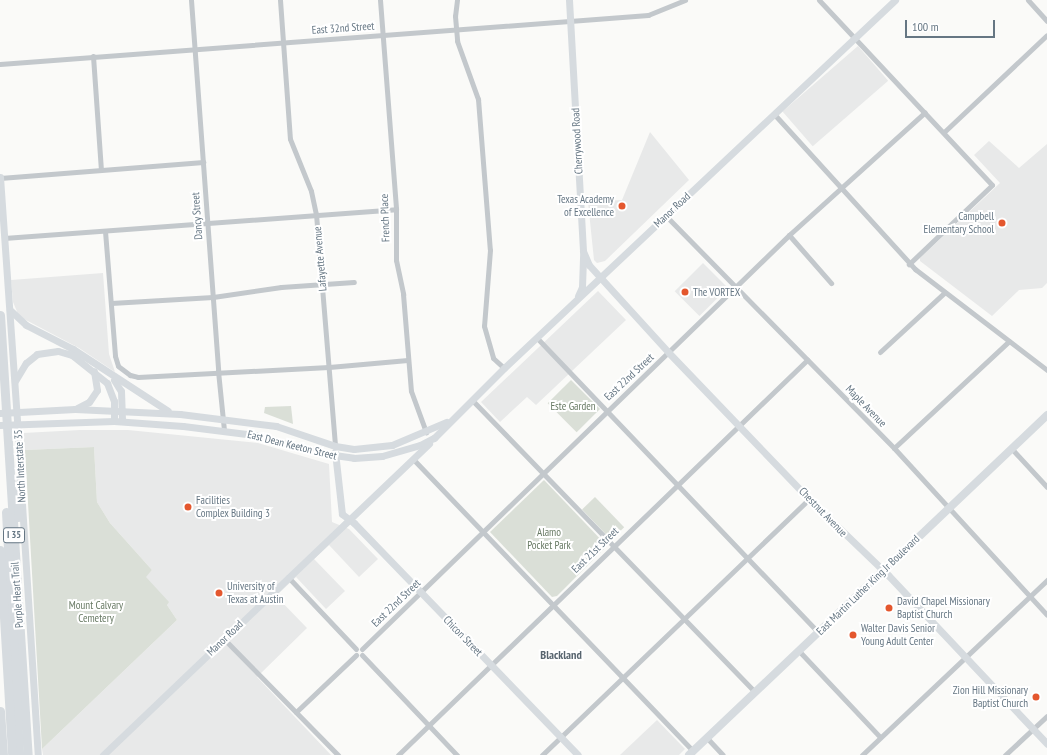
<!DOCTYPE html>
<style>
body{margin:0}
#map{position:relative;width:1047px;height:755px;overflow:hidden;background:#fafaf8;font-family:"PT Sans Narrow",sans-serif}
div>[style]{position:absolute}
.built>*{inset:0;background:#e8e9e9;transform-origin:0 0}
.green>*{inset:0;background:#dadfd7;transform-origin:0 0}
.street>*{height:5px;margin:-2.5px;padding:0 2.5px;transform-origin:2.5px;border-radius:2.5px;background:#c3c8cc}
.secondary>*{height:7px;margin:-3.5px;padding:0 3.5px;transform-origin:3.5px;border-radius:3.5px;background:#d6dbdf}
.primary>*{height:8px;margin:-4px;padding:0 4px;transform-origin:4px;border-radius:4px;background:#d6dbdf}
.highway>*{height:9px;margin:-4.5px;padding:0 4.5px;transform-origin:4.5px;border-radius:4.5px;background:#d6dbdf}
.dots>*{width:11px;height:11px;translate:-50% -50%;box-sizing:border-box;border:2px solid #fff;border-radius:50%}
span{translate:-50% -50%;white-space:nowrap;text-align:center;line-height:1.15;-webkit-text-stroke:4px #fff;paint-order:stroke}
.shield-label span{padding:1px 3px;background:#fff;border:1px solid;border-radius:3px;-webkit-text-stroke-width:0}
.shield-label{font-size:10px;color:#657683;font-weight:700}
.street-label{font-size:11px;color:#657683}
.poi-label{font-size:11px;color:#657683}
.right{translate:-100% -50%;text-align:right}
.left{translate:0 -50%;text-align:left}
.park-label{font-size:11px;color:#687a64}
.neighbourhood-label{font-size:12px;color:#57646e;font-weight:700}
.scale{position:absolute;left:905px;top:20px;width:90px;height:18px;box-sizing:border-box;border:2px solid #657683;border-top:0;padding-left:5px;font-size:12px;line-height:14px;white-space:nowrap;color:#657683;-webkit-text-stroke:3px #fff;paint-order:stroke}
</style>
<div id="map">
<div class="built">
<i style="left:858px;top:46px;width:46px;height:100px;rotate:49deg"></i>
<i style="clip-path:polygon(650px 132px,689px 180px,605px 261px,597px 263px,594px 260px,588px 202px,622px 200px)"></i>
<i style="clip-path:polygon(989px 141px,1019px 168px,1047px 144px,1047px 283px,1042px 288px,1019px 290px,992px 316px,920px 261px,920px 258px,1000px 183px,974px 155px)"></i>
<i style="left:703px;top:263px;width:35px;height:40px;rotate:45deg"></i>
<i style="clip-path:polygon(103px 273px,109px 354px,115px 372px,79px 348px,24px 319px,18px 314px,13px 302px,11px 280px)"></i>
<i style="clip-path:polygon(598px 291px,626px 320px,536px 405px,527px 397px,500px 422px,481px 402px)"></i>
<i style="clip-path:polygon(80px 430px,128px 430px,258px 443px,329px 464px,332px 522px,349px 529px,378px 559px,359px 577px,329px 545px,314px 559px,345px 591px,326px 609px,296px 577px,276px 596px,307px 628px,257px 677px,331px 755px,43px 755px,42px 749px,177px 620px,167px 605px,168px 602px,145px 577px,152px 570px,110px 523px,97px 502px,94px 447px,25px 450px,23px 433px)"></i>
<i style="clip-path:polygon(657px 720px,685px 749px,679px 755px,620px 755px)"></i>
</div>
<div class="green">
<i style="left:571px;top:380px;width:41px;height:33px;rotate:45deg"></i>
<i style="clip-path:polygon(291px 406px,293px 424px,264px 413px,265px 407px)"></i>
<i style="clip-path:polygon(94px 447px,97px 502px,110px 523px,152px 570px,146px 577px,169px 602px,167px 605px,177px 620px,42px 749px,25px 450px)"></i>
<i style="clip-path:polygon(544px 480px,607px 546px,557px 596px,552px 597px,490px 532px)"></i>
<i style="left:595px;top:497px;width:42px;height:18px;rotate:46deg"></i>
</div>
<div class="street">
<i style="left:191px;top:0;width:372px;rotate:85.8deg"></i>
<i style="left:218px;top:371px;width:59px;rotate:84.2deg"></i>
<i style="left:280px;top:0;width:139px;rotate:85.9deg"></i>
<i style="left:290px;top:139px;width:56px;rotate:68deg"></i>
<i style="left:311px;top:191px;width:24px;rotate:78deg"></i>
<i style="left:316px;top:214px;width:233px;rotate:85.3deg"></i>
<i style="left:380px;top:0;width:210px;rotate:85.6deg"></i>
<i style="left:396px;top:209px;width:51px;rotate:90deg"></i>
<i style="left:396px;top:260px;width:35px;rotate:78deg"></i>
<i style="left:403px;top:294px;width:97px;rotate:85.3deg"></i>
<i style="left:411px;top:391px;width:44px;rotate:69.9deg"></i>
<i style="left:457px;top:0;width:16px;rotate:97deg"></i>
<i style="left:455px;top:16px;width:25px;rotate:85deg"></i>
<i style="left:457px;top:41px;width:62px;rotate:70.1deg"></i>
<i style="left:478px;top:99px;width:151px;rotate:85.5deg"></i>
<i style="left:490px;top:250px;width:76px;rotate:94.5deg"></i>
<i style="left:484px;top:326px;width:33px;rotate:74deg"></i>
<i style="left:493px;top:358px;width:15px;rotate:42deg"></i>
<i style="left:819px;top:0;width:253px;rotate:46.9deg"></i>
<i style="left:992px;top:185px;width:115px;rotate:136.4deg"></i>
<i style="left:1028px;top:0;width:28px;rotate:48deg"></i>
<i style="left:93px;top:56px;width:113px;rotate:86deg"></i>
<i style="left:0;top:64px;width:650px;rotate:-4.32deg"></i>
<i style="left:648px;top:15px;width:40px;rotate:-22deg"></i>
<i style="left:774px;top:114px;width:210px;rotate:47.7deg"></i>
<i style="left:915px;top:269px;width:166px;rotate:37.4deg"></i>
<i style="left:944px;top:132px;width:141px;rotate:-43.3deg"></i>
<i style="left:0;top:178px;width:204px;rotate:-4.5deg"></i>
<i style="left:666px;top:216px;width:325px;rotate:45.5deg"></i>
<i style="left:894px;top:448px;width:226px;rotate:47.5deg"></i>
<i style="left:105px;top:231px;width:125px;rotate:85.4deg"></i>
<i style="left:115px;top:356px;width:10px;rotate:73deg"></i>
<i style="left:118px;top:366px;width:15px;rotate:37deg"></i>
<i style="left:130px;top:375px;width:8px;rotate:14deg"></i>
<i style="left:138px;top:377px;width:191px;rotate:-3deg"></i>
<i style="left:329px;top:367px;width:79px;rotate:-5.1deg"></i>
<i style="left:789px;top:235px;width:64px;rotate:48.8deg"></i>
<i style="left:4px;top:238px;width:393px;rotate:-4.2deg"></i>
<i style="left:111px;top:303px;width:102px;rotate:-3.4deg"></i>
<i style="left:213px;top:297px;width:69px;rotate:-8.4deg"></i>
<i style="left:281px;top:287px;width:73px;rotate:-3.9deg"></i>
<i style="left:537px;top:338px;width:407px;rotate:46.3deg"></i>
<i style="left:880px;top:352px;width:88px;rotate:-42.7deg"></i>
<i style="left:472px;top:400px;width:407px;rotate:45.9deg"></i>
<i style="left:894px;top:448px;width:157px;rotate:-42.9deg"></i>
<i style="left:1011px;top:448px;width:53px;rotate:47.3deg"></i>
<i style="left:413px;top:459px;width:405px;rotate:46.2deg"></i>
<i style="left:288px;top:577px;width:99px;rotate:46.6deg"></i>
<i style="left:224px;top:639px;width:163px;rotate:45.5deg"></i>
<i style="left:362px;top:649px;width:595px;rotate:-44.11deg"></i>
<i style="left:789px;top:235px;width:183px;rotate:-42.1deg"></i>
<i style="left:799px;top:651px;width:118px;rotate:46.7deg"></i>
<i style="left:362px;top:655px;width:138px;rotate:46.5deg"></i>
<i style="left:296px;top:712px;width:83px;rotate:-43.5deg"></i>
<i style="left:707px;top:738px;width:23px;rotate:47deg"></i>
<i style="left:398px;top:755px;width:569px;rotate:-44deg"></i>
<i style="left:542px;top:755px;width:370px;rotate:-43.8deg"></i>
<i style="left:862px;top:755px;width:255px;rotate:-43.4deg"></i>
<i style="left:1005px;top:755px;width:57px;rotate:-42.9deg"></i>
</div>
<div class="secondary">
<i style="left:569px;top:0;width:251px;rotate:86.8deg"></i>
<i style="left:583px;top:251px;width:15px;rotate:67deg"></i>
<i style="left:589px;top:265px;width:119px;rotate:47.7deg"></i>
<i style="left:669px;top:353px;width:202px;rotate:46.2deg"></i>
<i style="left:809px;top:499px;width:110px;rotate:43.9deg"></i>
<i style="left:888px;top:575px;width:232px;rotate:46.7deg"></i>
<i style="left:0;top:177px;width:305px;rotate:86deg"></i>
<i style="left:578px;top:296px;width:10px;rotate:-66deg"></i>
<i style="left:582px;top:287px;width:34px;rotate:-88deg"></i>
<i style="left:10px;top:310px;width:22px;rotate:43deg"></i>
<i style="left:26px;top:325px;width:53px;rotate:27.1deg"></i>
<i style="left:73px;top:349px;width:113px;rotate:33.1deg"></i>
<i style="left:114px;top:380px;width:13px;rotate:58deg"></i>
<i style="left:121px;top:391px;width:30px;rotate:88deg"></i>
<i style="left:15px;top:381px;width:21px;rotate:-59deg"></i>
<i style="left:26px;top:363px;width:14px;rotate:-39deg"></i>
<i style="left:37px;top:354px;width:21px;rotate:-8deg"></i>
<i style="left:58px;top:351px;width:15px;rotate:16deg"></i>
<i style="left:72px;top:355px;width:45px;rotate:38.7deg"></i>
<i style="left:107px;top:383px;width:19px;rotate:69deg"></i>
<i style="left:114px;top:401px;width:20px;rotate:90deg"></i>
<i style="left:77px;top:408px;width:13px;rotate:-27deg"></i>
<i style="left:89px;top:402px;width:14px;rotate:-56deg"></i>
<i style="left:97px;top:390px;width:19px;rotate:-99deg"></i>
<i style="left:0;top:413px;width:75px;rotate:-3.1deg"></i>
<i style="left:75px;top:409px;width:105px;rotate:2.7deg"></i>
<i style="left:180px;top:414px;width:97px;rotate:7.1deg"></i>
<i style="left:276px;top:426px;width:62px;rotate:18.7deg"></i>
<i style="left:335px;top:446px;width:19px;rotate:9deg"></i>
<i style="left:354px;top:449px;width:38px;rotate:-6deg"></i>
<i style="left:392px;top:445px;width:59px;rotate:-23.1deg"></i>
<i style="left:0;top:425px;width:114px;rotate:-2deg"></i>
<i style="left:114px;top:421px;width:69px;rotate:4.1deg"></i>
<i style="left:183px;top:426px;width:72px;rotate:7.2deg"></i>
<i style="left:254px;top:435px;width:68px;rotate:15.3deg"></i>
<i style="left:320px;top:453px;width:34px;rotate:8deg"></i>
<i style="left:354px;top:458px;width:28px;rotate:-4deg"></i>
<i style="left:382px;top:456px;width:40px;rotate:-16deg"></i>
<i style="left:420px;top:445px;width:16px;rotate:-27deg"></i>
<i style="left:434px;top:438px;width:99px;rotate:-45deg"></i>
<i style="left:504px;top:368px;width:537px;rotate:-43.26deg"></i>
<i style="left:335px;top:452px;width:62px;rotate:83.6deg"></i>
<i style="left:342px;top:514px;width:15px;rotate:37deg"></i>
<i style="left:354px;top:523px;width:322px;rotate:46deg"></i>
<i style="left:22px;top:504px;width:252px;rotate:86.4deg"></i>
<i style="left:103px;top:755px;width:451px;rotate:-43.7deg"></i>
</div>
<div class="primary">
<i style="left:689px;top:755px;width:494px;rotate:-43.5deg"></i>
</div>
<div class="highway">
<i style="left:0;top:315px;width:441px;rotate:86.4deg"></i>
<i style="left:6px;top:512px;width:243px;rotate:86.9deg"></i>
<i style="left:18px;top:517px;width:41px;rotate:-85.8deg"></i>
<i style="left:0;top:550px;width:205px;rotate:86.6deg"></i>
<i style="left:0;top:711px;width:44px;rotate:86.1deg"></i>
</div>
<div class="dots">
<i style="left:622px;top:206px;background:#e4572e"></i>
<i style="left:1002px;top:223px;background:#e4572e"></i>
<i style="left:685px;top:292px;background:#e4572e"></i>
<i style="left:188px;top:507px;background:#e4572e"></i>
<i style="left:219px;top:593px;background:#e4572e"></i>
<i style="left:889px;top:608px;background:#e4572e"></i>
<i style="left:853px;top:635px;background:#e4572e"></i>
<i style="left:1036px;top:697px;background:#e4572e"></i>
</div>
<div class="shield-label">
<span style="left:14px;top:535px">I 35</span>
</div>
<div class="street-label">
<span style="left:343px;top:28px;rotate:-4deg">East 32nd Street</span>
<span style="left:577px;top:141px;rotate:-93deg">Cherrywood Road</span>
<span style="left:672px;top:210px;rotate:-43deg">Manor Road</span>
<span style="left:197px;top:216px;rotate:-94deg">Dancy Street</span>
<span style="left:385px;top:218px;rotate:-92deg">French Place</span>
<span style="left:320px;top:259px;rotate:-95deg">Lafayette Avenue</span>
<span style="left:629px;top:377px;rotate:-43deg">East 22nd Street</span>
<span style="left:866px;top:406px;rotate:46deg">Maple Avenue</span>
<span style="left:292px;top:445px;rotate:14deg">East Dean Keeton Street</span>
<span style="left:20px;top:466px;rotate:-93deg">North Interstate 35</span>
<span style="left:823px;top:512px;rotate:46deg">Chestnut Avenue</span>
<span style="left:595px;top:550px;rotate:-44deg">East 21st Street</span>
<span style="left:868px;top:585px;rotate:-44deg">East Martin Luther King Jr Boulevard</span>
<span style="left:17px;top:595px;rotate:-94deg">Purple Heart Trail</span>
<span style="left:396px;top:603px;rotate:-44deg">East 22nd Street</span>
<span style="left:463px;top:636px;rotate:46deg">Chicon Street</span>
<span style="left:225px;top:638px;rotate:-44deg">Manor Road</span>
</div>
<div class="poi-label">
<span class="right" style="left:614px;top:206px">Texas Academy<br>of Excellence</span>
<span class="right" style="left:994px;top:223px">Campbell<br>Elementary School</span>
<span class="left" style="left:693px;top:292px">The VORTEX</span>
<span class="left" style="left:196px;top:507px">Facilities<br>Complex Building 3</span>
<span class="left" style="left:227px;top:593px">University of<br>Texas at Austin</span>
<span class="left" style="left:897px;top:608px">David Chapel Missionary<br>Baptist Church</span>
<span class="left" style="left:861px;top:635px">Walter Davis Senior<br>Young Adult Center</span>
<span class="right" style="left:1028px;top:697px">Zion Hill Missionary<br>Baptist Church</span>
</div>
<div class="park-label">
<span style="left:573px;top:406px">Este Garden</span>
<span style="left:549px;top:539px">Alamo<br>Pocket Park</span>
<span style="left:96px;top:612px">Mount Calvary<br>Cemetery</span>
</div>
<div class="neighbourhood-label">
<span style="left:561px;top:655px">Blackland</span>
</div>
<div class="scale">100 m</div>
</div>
